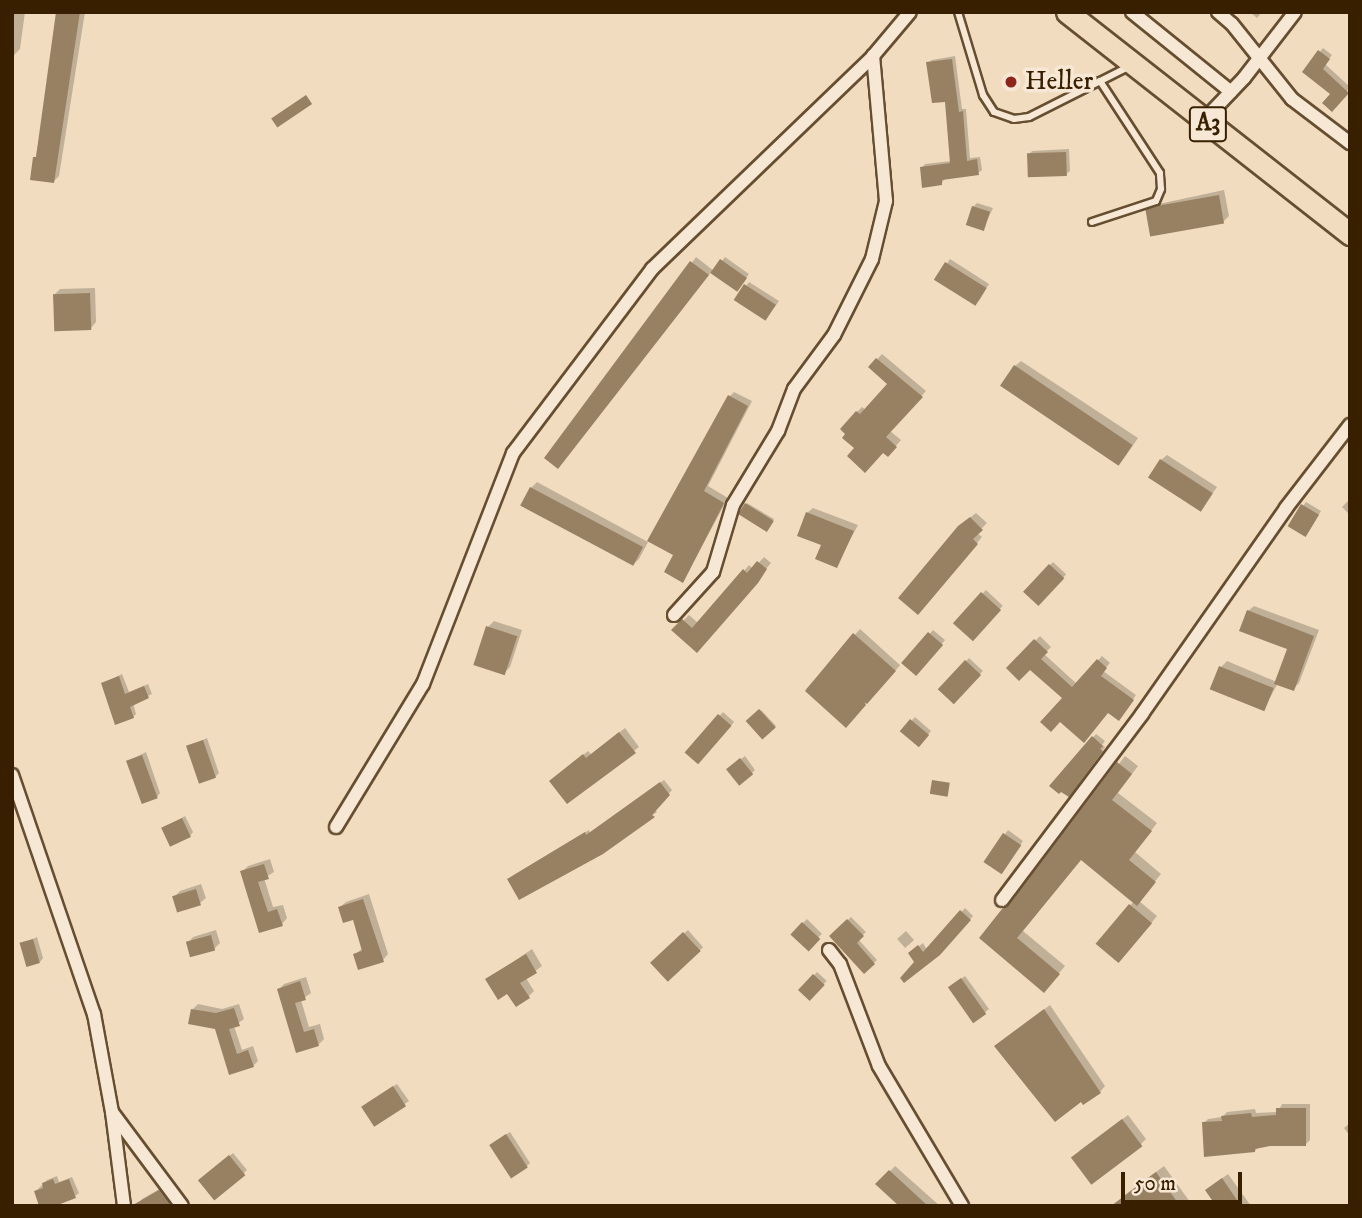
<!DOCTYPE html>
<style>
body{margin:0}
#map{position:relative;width:1362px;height:1218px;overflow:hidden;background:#f1dcbf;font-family:"IM FELL DW Pica",serif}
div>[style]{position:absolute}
.shadow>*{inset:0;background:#0003;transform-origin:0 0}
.building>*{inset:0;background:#988163;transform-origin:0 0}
.roads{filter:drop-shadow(2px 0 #664e30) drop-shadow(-2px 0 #664e30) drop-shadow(0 2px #664e30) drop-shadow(0 -2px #664e30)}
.service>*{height:6px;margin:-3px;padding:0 3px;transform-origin:3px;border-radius:3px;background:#f6e8d5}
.minor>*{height:12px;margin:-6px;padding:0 6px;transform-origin:6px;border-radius:6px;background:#f6e8d5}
.trunk>*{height:21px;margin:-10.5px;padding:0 10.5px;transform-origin:10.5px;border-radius:10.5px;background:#f1dcbf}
.dots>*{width:19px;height:19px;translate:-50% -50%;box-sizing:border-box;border:4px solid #f6e8d5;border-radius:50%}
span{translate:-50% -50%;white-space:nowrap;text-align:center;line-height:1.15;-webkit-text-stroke:7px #f6e8d5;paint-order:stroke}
.shield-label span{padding:2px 5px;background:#f6e8d5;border:2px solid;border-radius:5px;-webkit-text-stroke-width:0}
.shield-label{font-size:24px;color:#381f00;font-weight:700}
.poi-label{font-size:26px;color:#381f00}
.left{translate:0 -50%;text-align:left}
.frame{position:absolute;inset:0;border:14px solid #381f00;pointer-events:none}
.scale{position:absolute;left:1121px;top:1172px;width:121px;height:32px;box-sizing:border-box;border:4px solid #381f00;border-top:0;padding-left:9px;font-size:21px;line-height:24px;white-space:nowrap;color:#381f00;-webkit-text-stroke:5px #f6e8d5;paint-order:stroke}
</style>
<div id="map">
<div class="shadow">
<i style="clip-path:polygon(12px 12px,25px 12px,20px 49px,14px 55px)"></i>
<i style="clip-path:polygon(57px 12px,85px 12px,59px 176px,54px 181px,32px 179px,53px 59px)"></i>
<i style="clip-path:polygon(1250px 12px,1262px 12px,1257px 18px)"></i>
<i style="clip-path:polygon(1323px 48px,1332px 55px,1325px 64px,1350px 87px,1332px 110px,1332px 93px,1304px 72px)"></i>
<i style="clip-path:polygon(955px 56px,962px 109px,966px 109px,970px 158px,980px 157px,982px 170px,978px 173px,945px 178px,942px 183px,922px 168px,925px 164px,951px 161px,946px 100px,928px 63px,932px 60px)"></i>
<i style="clip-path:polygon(1069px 149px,1070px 171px,1066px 174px,1029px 155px,1032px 151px)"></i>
<i style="clip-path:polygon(1224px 190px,1229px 216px,1223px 222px,1148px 211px,1154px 205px)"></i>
<i style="clip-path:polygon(977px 203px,993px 208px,983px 229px,973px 207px)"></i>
<i style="clip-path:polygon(696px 257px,714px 271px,725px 257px,749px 274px,740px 286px,711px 272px,563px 462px,547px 458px)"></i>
<i style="clip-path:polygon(950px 259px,989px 284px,979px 301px,936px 279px)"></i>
<i style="clip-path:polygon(749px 282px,779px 301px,769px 315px,736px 300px)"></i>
<i style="clip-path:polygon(95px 288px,96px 322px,91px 328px,54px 295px,60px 289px)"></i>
<i style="clip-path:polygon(882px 354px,926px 391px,890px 431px,901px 440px,888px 455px,883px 451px,857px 448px,857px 412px,862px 407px,866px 410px,889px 384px,870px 367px)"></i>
<i style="clip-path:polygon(1021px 361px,1138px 438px,1125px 457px,1120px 463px,1015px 366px)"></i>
<i style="clip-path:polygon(734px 392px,752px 401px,708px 486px,728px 498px,683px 581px,675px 555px,729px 397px)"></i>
<i style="clip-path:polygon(1167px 455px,1217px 487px,1201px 509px,1161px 460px)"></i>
<i style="clip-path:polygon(537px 482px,648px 542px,639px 559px,633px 565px,531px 488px)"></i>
<i style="clip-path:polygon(1350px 499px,1350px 515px,1342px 507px)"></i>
<i style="clip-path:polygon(1306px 502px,1321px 511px,1309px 531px,1303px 506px)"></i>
<i style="clip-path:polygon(747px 503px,774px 519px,768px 529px,746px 504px)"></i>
<i style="clip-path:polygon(813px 508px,858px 525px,836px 566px,807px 513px)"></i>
<i style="clip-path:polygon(976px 513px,987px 523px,977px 533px,982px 537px,923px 608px,966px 521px)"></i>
<i style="clip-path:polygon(764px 557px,771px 563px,702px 645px,674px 630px,689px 615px,698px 623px,744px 571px,749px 565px,753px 569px)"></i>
<i style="left:1053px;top:562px;width:18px;height:41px;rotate:43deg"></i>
<i style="left:986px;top:590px;width:23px;height:45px;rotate:43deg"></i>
<i style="clip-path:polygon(1254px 606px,1319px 630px,1299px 683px,1293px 689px,1278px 683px,1264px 709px,1221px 667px,1227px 661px,1277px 682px,1289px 648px,1248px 611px)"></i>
<i style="clip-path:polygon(494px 621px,522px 630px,510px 667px,504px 673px,488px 627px)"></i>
<i style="left:860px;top:629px;width:54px;height:81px;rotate:42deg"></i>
<i style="clip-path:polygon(933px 630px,945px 640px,920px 671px,904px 664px)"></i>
<i style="clip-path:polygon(1040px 636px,1051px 647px,1044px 654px,1077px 684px,1102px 656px,1110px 663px,1103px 671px,1136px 695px,1123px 714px,1064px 698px,1030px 667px,1008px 668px)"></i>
<i style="left:969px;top:658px;width:19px;height:42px;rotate:43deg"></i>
<i style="clip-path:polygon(122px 674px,129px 692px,148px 684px,152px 694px,133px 703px,136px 714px,133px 717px,103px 683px)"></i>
<i style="left:761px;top:710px;width:22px;height:18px;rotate:47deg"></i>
<i style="left:723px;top:712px;width:15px;height:54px;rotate:42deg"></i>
<i style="clip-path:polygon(915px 717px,931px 731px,923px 741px,902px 731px)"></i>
<i style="clip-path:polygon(625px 728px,639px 747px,634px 751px,556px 777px,588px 751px,591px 754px)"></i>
<i style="clip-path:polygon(1096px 734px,1105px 741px,1102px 745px,1105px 747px,1072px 791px,1052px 786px)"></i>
<i style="clip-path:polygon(207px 738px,219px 773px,215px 777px,188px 747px)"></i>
<i style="clip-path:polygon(146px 752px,160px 793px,157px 797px,128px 761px)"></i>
<i style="clip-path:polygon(745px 756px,755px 770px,752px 773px,732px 766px)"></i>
<i style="clip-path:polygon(1125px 756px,1138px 766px,1118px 793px,1157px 823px,1135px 852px,1161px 874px,1139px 901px,1157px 916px,1125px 955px,1099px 944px,1134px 901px,1082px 858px,1023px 931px,1065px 966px,1050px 984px,981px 937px,1015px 900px)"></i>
<i style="clip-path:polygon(664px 780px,672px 790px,655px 810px,657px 812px,602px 852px,512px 876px,589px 830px,590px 833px)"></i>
<i style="clip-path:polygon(185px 816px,193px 832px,190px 836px,163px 829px)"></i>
<i style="clip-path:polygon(1008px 830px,1023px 841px,1004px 869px,986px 861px)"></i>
<i style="clip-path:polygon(270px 859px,274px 872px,264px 878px,273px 907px,283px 905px,287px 918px,282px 924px,260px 931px,242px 872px,248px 866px)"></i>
<i style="clip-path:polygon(201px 884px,206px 898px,200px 903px,174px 897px,180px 891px)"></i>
<i style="clip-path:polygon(369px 894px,388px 954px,383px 960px,355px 954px,363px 948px,354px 918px,340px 907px,346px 902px)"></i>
<i style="clip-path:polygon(965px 908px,973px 916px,939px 954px,917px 962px,914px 950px,923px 943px,927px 950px)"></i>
<i style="clip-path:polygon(851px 917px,866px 932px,858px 939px,877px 960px,864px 972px,832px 936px)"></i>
<i style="left:807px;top:919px;width:21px;height:20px;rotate:45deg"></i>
<i style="clip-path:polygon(216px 930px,220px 943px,214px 949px,188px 943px,193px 937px)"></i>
<i style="left:688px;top:930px;width:23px;height:48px;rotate:49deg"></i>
<i style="left:906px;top:931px;width:12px;height:12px;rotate:48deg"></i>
<i style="clip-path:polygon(37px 937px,43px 958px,40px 962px,22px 944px)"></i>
<i style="clip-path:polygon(532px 949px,542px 966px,526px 978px,534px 991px,528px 997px,508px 992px,488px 979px)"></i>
<i style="left:817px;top:972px;width:13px;height:25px;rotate:42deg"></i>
<i style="clip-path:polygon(965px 976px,989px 1009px,974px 1021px,954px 984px)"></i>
<i style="clip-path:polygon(306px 977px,311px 993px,301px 1000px,309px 1027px,320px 1024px,324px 1039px,318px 1045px,297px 1051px,279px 989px,284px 984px)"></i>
<i style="clip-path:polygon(198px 1004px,222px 1009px,239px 1004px,244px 1019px,234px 1026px,242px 1050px,253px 1046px,258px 1061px,253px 1066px,230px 1073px,216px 1027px,193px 1009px)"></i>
<i style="clip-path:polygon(1050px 1005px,1105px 1086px,1100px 1092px,1002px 1041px)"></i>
<i style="clip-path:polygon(397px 1084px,409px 1101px,375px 1124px,367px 1103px)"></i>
<i style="clip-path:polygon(1282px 1104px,1310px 1104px,1310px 1140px,1306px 1144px,1259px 1146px,1255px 1151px,1204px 1123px,1208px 1119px,1222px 1117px,1227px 1112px,1255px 1109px,1256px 1113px,1278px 1112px)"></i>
<i style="clip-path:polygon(1128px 1115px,1146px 1139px,1140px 1145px,1079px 1151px)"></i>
<i style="clip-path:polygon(1350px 1123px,1350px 1136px,1344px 1128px)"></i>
<i style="clip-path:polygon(510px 1132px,530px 1163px,527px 1166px,494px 1142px)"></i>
<i style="clip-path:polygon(233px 1153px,247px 1170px,243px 1174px,203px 1177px)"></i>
<i style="clip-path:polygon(895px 1166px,940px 1206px,901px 1206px,878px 1184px)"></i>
<i style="clip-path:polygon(1164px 1166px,1193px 1206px,1115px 1206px,1122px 1197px)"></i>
<i style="clip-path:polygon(1228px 1174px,1251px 1206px,1218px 1206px,1213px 1185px)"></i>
<i style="clip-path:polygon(57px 1176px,59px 1182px,72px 1177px,79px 1193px,75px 1196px,36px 1191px,47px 1180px)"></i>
<i style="clip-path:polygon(165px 1186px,178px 1206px,137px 1206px,142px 1199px)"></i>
</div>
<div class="building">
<i style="clip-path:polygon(56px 12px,80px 12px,54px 183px,30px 180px,33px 157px,36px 157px)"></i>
<i style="clip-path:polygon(1318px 50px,1330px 59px,1323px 69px,1349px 93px,1332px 112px,1322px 103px,1330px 94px,1302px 72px)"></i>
<i style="clip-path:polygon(952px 59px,959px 112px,963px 111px,967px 161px,977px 159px,979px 175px,942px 180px,942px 185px,922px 188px,920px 167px,950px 163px,945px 102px,932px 103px,926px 62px)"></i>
<i style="left:306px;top:95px;width:11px;height:42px;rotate:56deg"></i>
<i style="left:1066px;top:152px;width:24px;height:39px;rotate:88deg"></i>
<i style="left:1219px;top:195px;width:29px;height:75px;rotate:80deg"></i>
<i style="left:972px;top:206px;width:19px;height:20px;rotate:18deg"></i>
<i style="left:720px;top:259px;width:33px;height:17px;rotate:35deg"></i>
<i style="clip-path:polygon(690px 261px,709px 275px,558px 469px,544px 458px)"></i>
<i style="left:945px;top:262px;width:49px;height:21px;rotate:32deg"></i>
<i style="left:744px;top:284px;width:38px;height:19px;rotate:33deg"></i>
<i style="left:90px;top:293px;width:37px;height:37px;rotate:88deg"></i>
<i style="clip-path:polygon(876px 358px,923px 397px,886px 437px,897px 447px,888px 457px,883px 453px,865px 473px,847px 456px,854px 448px,842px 438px,845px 434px,840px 429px,856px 411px,860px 414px,887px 384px,868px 367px)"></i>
<i style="left:1014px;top:365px;width:143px;height:25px;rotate:34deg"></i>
<i style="clip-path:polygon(728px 395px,748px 406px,704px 491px,724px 503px,683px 583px,664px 572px,673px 555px,647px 541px)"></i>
<i style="left:1160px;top:459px;width:63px;height:22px;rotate:33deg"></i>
<i style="left:530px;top:487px;width:128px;height:21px;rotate:28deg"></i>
<i style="left:745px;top:503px;width:34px;height:13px;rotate:32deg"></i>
<i style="left:1301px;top:504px;width:21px;height:26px;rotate:31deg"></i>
<i style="clip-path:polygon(806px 512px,854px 531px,837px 568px,815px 559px,821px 545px,797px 536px)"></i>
<i style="clip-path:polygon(970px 517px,983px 530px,973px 539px,978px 544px,918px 615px,898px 598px,958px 526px)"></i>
<i style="clip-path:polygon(757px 561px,767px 569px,758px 583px,697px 653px,671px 630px,682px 619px,692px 628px,743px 569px,747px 573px)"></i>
<i style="left:1049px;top:564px;width:21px;height:38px;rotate:43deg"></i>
<i style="left:981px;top:592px;width:27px;height:42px;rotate:42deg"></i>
<i style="clip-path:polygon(1247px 610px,1314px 636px,1294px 691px,1274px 684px,1287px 649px,1239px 631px)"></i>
<i style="left:486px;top:626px;width:33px;height:41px;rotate:18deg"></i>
<i style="left:928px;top:632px;width:20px;height:41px;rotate:41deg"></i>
<i style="clip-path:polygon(853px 633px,896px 671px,867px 704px,864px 702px,866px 705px,846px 728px,805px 691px)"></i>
<i style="clip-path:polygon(1034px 639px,1048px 652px,1041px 659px,1072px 687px,1097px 659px,1107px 668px,1101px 676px,1134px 700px,1119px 721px,1108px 713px,1084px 743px,1060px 722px,1051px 732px,1040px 722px,1062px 698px,1030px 670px,1019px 681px,1006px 668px)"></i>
<i style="left:965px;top:660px;width:22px;height:40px;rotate:43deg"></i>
<i style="left:1219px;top:666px;width:59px;height:25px;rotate:22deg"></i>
<i style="clip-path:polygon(119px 676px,125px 694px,144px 686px,149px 698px,130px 707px,134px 718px,115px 725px,101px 683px)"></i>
<i style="left:759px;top:709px;width:25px;height:18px;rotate:48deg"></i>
<i style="left:718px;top:714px;width:18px;height:51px;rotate:41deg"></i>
<i style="left:910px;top:719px;width:25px;height:16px;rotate:40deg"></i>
<i style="clip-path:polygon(619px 732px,636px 753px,567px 804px,549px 781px,583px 754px,586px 758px)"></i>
<i style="clip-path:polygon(1092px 736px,1103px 746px,1100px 749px,1103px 751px,1069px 797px,1061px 792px,1059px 794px,1049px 786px)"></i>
<i style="left:203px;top:740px;width:40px;height:18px;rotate:71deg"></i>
<i style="left:142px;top:755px;width:46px;height:17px;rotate:70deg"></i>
<i style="left:740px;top:758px;width:21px;height:18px;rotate:51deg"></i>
<i style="clip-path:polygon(1117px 762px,1132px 774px,1112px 800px,1152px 831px,1129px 860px,1156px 882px,1137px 906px,1081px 860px,1017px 938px,1060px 974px,1044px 993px,979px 938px,1002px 909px,1009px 905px)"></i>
<i style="left:932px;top:780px;width:18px;height:14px;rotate:9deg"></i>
<i style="clip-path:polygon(660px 782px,670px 795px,652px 815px,655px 817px,603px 854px,519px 900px,507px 879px,585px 832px,586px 835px)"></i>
<i style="left:182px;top:818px;width:21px;height:23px;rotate:65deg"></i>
<i style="left:1003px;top:833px;width:22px;height:35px;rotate:34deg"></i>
<i style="clip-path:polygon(264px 864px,269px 879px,258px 882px,268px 912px,277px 909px,283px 926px,259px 933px,240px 871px)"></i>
<i style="left:196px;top:889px;width:17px;height:25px;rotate:73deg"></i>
<i style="clip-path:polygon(363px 899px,384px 962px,358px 970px,353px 954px,362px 951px,353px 920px,343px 923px,338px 907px)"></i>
<i style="left:1129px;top:904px;width:30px;height:52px;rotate:40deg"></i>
<i style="clip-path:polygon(960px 910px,971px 920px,940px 955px,904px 983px,900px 978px,914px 962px,908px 953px,918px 945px,923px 952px)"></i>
<i style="clip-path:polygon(847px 919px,864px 936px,857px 943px,875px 964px,864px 974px,829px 936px)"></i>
<i style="left:802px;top:922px;width:25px;height:17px;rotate:43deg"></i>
<i style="left:683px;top:932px;width:26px;height:45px;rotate:47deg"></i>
<i style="left:211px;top:935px;width:16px;height:26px;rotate:75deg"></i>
<i style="left:33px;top:939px;width:25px;height:14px;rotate:74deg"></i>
<i style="clip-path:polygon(526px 954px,537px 973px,520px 983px,530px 998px,516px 1007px,507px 994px,498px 1000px,485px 979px)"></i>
<i style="left:813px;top:974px;width:16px;height:22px;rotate:43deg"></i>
<i style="left:961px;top:978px;width:44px;height:16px;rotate:55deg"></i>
<i style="clip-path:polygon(300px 981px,306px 1000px,295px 1003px,304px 1032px,314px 1029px,319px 1046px,296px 1053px,277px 989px)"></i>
<i style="clip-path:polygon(234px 1008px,240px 1026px,229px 1029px,237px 1054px,248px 1050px,254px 1067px,229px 1075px,215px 1029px,188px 1024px,191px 1009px,216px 1013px)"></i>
<i style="clip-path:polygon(1044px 1009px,1101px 1093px,1083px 1105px,1081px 1102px,1055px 1122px,994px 1046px)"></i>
<i style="left:393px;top:1086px;width:24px;height:38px;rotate:57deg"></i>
<i style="clip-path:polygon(1276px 1108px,1306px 1108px,1306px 1146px,1270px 1146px,1255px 1149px,1255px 1152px,1204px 1157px,1202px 1122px,1222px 1121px,1221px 1116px,1251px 1113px,1252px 1117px,1276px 1115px)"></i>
<i style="left:1122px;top:1119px;width:34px;height:64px;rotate:53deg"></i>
<i style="left:506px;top:1134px;width:40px;height:20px;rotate:57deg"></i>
<i style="left:229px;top:1155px;width:26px;height:40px;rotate:51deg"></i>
<i style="clip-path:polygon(889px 1170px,928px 1206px,899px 1206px,875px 1184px)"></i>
<i style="clip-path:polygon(1156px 1172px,1180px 1206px,1111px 1206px,1140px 1184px)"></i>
<i style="clip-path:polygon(1222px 1178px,1241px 1206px,1216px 1206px,1205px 1190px)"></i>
<i style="clip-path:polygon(53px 1179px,55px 1184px,69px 1179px,76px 1198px,55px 1206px,39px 1206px,34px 1191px,43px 1188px,42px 1183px)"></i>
<i style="clip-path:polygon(159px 1190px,171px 1206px,133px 1206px,133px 1205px)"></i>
</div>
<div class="roads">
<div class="service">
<i style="left:958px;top:12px;width:87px;rotate:73.2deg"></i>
<i style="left:983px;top:95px;width:20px;rotate:57deg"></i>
<i style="left:994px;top:112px;width:21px;rotate:19deg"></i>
<i style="left:1014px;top:119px;width:15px;rotate:-8deg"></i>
<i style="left:1029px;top:117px;width:111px;rotate:-26.8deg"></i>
<i style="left:1092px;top:222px;width:67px;rotate:-18.2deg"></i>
<i style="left:1156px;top:201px;width:13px;rotate:-67deg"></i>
<i style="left:1161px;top:189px;width:16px;rotate:-94deg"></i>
<i style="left:1160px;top:173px;width:110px;rotate:-123.1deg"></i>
</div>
<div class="minor">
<i style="left:1132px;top:12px;width:127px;rotate:38.9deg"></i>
<i style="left:1218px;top:12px;width:18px;rotate:41deg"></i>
<i style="left:1232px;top:24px;width:96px;rotate:51.3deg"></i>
<i style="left:1292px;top:99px;width:73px;rotate:37.2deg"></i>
<i style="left:1203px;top:121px;width:59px;rotate:-46.4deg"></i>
<i style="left:1244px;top:78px;width:83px;rotate:-52.3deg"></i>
<i style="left:674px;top:615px;width:58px;rotate:-47.8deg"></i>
<i style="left:713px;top:572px;width:70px;rotate:-73.4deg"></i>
<i style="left:733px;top:505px;width:87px;rotate:-58.7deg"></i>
<i style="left:778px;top:431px;width:45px;rotate:-69.1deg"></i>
<i style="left:794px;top:389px;width:67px;rotate:-53.5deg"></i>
<i style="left:834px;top:335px;width:85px;rotate:-63.4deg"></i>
<i style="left:872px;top:259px;width:60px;rotate:-76.4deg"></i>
<i style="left:886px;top:201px;width:146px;rotate:-95.1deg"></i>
<i style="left:873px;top:56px;width:57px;rotate:-49.9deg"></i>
<i style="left:12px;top:775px;width:253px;rotate:71.1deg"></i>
<i style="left:94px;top:1014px;width:100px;rotate:79.6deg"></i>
<i style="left:112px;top:1112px;width:95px;rotate:82.7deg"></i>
<i style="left:336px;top:827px;width:167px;rotate:-58.7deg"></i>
<i style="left:423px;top:684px;width:248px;rotate:-68.7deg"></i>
<i style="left:513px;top:453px;width:231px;rotate:-52.9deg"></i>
<i style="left:652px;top:269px;width:307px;rotate:-43.9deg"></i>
<i style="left:1002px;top:900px;width:233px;rotate:-53deg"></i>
<i style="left:1142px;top:714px;width:251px;rotate:-55deg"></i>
<i style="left:1286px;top:508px;width:105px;rotate:-52.4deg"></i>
<i style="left:829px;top:950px;width:18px;rotate:52deg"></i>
<i style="left:840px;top:964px;width:109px;rotate:69.1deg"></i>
<i style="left:879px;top:1066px;width:163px;rotate:59.3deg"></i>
<i style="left:112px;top:1112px;width:117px;rotate:53.3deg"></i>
</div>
<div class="trunk">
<i style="left:1067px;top:12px;width:360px;rotate:38.1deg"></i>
</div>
</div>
<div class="dots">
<i style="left:1011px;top:82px;background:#8f2418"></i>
</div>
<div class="shield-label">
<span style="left:1208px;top:124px">A3</span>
</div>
<div class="poi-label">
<span class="left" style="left:1025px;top:82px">Heller</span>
</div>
<div class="frame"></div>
<div class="scale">50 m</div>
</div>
